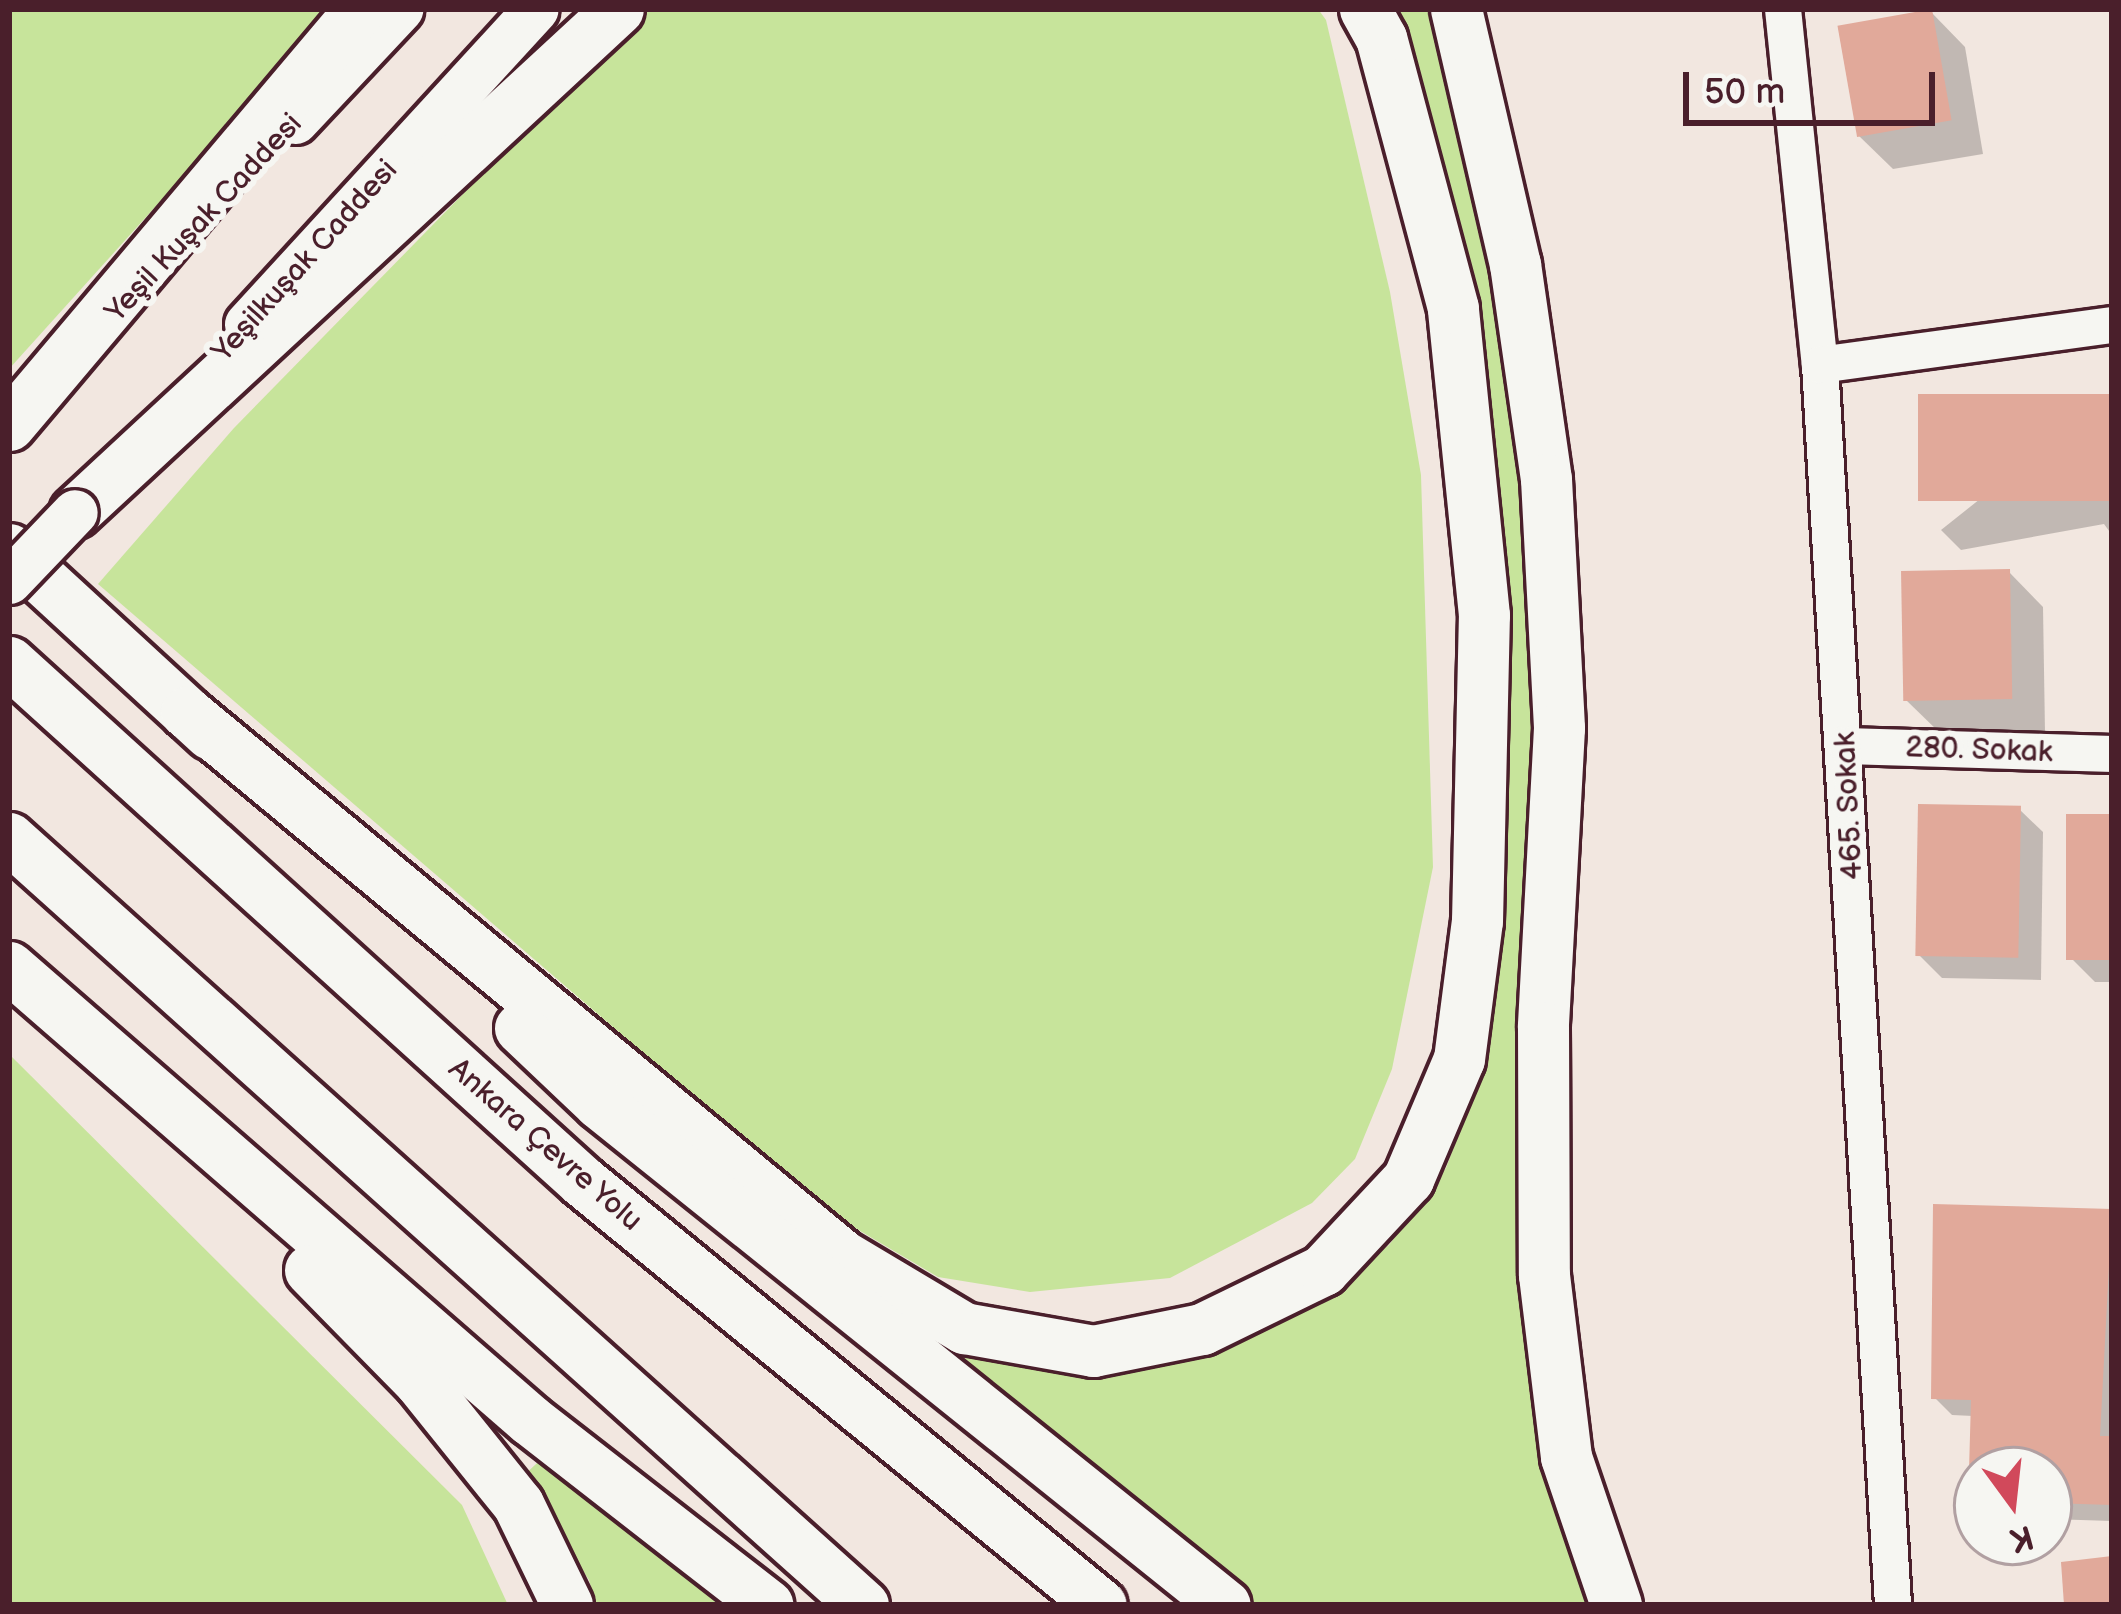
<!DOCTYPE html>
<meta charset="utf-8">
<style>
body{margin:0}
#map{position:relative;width:2121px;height:1614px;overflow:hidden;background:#f2e7e0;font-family:"Balsamiq Sans",sans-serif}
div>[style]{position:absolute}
.green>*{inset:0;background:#c7e49b}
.shadow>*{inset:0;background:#0003}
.building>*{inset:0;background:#e1a99a;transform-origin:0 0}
.roads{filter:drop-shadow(3px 0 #4a1f2b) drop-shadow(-3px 0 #4a1f2b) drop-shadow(0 3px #4a1f2b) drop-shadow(0 -3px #4a1f2b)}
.minor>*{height:36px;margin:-18px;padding:0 18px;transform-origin:18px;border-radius:18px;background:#f6f6f2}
.major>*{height:45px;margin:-22.5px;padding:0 22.5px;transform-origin:22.5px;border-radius:22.5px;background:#f6f6f2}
.highway>*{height:51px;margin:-25.5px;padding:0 25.5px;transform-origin:25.5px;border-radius:25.5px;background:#f6f6f2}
.bridges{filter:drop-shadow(3px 0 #4a1f2b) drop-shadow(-3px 0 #4a1f2b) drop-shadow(0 3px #4a1f2b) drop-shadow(0 -3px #4a1f2b)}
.major-bridge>*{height:45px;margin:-22.5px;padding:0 22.5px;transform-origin:22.5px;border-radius:22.5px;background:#f6f6f2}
span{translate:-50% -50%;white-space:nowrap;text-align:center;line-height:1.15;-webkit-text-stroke:12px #f6f6f2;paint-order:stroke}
.street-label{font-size:30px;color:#4a1f2b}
.frame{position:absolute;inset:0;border:12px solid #4a1f2b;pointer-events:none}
.north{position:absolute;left:1953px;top:1446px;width:120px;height:120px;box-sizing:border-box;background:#f6f6f2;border:3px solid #b1a0a2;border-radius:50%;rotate:165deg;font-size:33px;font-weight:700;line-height:48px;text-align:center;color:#4a1f2b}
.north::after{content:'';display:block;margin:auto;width:42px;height:54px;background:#d1495b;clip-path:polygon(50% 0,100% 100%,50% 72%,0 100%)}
.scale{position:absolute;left:1683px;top:72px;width:252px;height:54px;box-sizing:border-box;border:6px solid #4a1f2b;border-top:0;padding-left:15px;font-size:36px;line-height:42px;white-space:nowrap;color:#4a1f2b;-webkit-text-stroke:9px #f6f6f2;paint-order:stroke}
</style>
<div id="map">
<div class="green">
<i style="clip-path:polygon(9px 9px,323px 9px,266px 84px,9px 369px)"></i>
<i style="clip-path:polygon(644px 9px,1318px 9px,1326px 20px,1390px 292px,1421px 475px,1433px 867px,1392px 1069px,1355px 1159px,1312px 1203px,1170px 1278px,1030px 1292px,938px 1277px,828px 1212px,98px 584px,234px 428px)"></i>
<i style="clip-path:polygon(1384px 9px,1447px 9px,1542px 519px,1534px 1048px,1606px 1605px,1247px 1605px,918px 1359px,939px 1335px,1012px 1366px,1089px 1374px,1160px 1367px,1270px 1328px,1389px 1245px,1446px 1168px,1475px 1088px,1505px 911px,1508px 627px,1487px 392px,1443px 200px)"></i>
<i style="clip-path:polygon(9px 1054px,462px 1505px,508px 1605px,9px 1605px)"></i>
<i style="clip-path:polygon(550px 1451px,749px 1605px,596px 1605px,589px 1580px,521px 1478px)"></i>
</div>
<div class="shadow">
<i style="clip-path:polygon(1931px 12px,1965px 47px,1983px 154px,1893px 169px,1858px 135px)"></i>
<i style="clip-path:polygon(2112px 394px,2112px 535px,2104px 524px,1961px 550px,1941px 530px)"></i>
<i style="clip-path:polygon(2009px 572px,2043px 607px,2045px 732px,1941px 734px,1906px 700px)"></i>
<i style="clip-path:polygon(2019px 809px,2043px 832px,2041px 980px,1942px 978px,1918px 954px)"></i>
<i style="clip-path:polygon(2112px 817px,2112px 982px,2095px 982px,2072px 959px)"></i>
<i style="clip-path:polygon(2103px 1212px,2112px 1220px,2112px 1521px,2049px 1519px,2049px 1470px,1977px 1470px,1977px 1506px,1971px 1499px,1973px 1416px,1952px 1415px,1934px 1397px)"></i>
</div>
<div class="building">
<i style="left:1932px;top:9px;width:113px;height:96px;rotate:80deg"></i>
<i style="left:2112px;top:394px;width:107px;height:194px;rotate:90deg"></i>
<i style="left:2010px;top:569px;width:130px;height:109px;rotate:89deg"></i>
<i style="left:1918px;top:804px;width:103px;height:152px;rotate:1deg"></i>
<i style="left:2066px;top:814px;width:46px;height:146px"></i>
<i style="clip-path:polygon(1933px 1204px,2112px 1209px,2100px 1436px,2112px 1436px,2112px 1505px,2049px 1503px,2049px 1470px,1969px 1470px,1971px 1400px,1931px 1399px)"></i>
<i style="clip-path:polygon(2112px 1556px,2112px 1605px,2064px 1605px,2061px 1562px)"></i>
</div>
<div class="roads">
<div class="minor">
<i style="left:1783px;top:9px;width:358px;rotate:84.1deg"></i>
<i style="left:1820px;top:365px;width:1242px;rotate:86.63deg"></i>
<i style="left:1820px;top:365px;width:295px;rotate:-7.8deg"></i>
<i style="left:1847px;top:746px;width:265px;rotate:1.7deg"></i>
</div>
<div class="major">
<i style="left:295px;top:121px;width:154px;rotate:-46.8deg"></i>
<i style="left:247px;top:324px;width:427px;rotate:-47.5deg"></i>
</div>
<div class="highway">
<i style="left:1456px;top:9px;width:262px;rotate:77deg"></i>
<i style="left:1515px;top:264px;width:217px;rotate:81.8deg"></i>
<i style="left:1546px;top:479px;width:249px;rotate:87deg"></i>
<i style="left:1559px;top:728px;width:299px;rotate:93.1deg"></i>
<i style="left:1543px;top:1027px;width:248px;rotate:89.8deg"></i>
<i style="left:1544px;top:1275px;width:183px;rotate:83.1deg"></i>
<i style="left:1566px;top:1457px;width:156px;rotate:71.3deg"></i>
<i style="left:9px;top:425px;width:544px;rotate:-49.84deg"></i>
<i style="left:75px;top:512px;width:740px;rotate:-42.81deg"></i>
<i style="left:9px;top:549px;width:273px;rotate:42.6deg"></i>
<i style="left:9px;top:662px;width:773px;rotate:42.17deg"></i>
<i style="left:582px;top:1181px;width:670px;rotate:39.25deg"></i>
<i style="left:186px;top:712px;width:853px;rotate:39.62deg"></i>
<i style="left:843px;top:1256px;width:141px;rotate:30.8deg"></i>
<i style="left:964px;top:1328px;width:131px;rotate:10.1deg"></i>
<i style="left:1093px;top:1351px;width:111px;rotate:-11.4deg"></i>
<i style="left:1202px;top:1329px;width:135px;rotate:-26deg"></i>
<i style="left:1323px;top:1270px;width:125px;rotate:-47deg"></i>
<i style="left:1408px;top:1179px;width:130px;rotate:-67deg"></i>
<i style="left:1459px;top:1059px;width:139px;rotate:-82.6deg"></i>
<i style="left:1477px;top:921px;width:306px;rotate:-88.7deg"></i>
<i style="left:1484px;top:615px;width:309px;rotate:-95.8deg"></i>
<i style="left:1453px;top:308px;width:279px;rotate:-104.9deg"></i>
<i style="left:1381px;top:38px;width:33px;rotate:-119deg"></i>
<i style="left:9px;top:838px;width:1148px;rotate:41.93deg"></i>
<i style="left:9px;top:967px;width:690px;rotate:41.01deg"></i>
<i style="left:530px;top:1420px;width:301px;rotate:37.9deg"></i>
<i style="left:520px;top:1028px;width:109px;rotate:43.5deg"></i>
<i style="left:599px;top:1103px;width:802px;rotate:38.73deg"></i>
<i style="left:310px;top:1270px;width:156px;rotate:45.5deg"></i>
<i style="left:419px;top:1381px;width:158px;rotate:51.2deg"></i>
<i style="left:518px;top:1504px;width:112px;rotate:64.1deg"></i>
</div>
</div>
<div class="bridges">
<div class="major-bridge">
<i style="left:9px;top:581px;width:95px;rotate:-46.3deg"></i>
</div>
</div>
<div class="street-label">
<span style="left:204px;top:218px;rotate:-47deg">Yeşil Kuşak Caddesi</span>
<span style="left:305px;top:261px;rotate:-48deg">Yeşilkuşak Caddesi</span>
<span style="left:1979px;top:750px;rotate:2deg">280. Sokak</span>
<span style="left:1849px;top:806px;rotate:-93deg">465. Sokak</span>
<span style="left:545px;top:1145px;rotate:41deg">Ankara Çevre Yolu</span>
</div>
<div class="frame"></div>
<div class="north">K</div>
<div class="scale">50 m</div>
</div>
